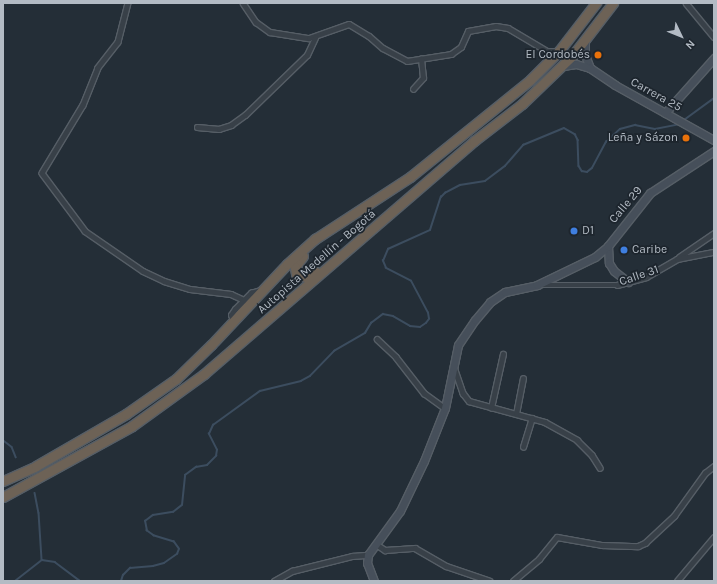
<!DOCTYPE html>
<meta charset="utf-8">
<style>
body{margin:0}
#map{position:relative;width:717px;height:584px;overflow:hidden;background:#242e37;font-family:Karla,sans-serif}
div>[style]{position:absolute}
.stream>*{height:1.5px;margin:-0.75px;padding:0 0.75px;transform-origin:0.75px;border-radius:0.75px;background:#3c4d5f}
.roads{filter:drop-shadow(1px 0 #565e66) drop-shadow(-1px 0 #565e66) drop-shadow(0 1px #565e66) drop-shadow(0 -1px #565e66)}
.street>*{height:4.5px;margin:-2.25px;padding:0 2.25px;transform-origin:2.25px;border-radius:2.25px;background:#384048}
.secondary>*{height:7px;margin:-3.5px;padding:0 3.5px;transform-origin:3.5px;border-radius:3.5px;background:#464f5a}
.highway>*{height:9px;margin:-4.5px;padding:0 4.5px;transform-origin:4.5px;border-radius:4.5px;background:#6d6256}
.dots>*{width:11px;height:11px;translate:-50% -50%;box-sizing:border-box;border:2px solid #1d252d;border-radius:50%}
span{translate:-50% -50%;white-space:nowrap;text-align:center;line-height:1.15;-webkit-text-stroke:3.5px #1d252d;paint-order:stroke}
.poi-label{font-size:12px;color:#b3bbc4}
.right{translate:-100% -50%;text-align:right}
.left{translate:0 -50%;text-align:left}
.street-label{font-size:12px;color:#b3bbc4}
.frame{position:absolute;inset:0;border:4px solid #b3bbc4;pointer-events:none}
.north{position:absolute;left:661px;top:16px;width:40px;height:40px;-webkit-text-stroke:3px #1d252d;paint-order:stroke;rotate:133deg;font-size:11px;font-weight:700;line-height:16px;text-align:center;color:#b3bbc4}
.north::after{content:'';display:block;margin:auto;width:14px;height:18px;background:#b3bbc4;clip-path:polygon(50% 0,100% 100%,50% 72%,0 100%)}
</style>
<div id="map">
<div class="stream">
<i style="left:684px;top:120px;width:37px;rotate:-36deg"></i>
<i style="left:3px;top:440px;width:11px;rotate:38deg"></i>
<i style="left:12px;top:447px;width:11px;rotate:68deg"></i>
<i style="left:35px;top:493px;width:20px;rotate:79deg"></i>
<i style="left:39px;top:513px;width:47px;rotate:86.3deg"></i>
<i style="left:15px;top:581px;width:34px;rotate:-38deg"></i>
<i style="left:42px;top:560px;width:13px;rotate:9deg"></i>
<i style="left:55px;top:562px;width:31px;rotate:37deg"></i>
<i style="left:121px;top:581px;width:6px;rotate:-72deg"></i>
<i style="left:123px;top:575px;width:10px;rotate:-45deg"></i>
<i style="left:130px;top:568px;width:23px;rotate:-5deg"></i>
<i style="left:153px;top:566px;width:11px;rotate:-15deg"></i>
<i style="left:164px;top:563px;width:16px;rotate:-35deg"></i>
<i style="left:177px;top:554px;width:5px;rotate:-68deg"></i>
<i style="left:179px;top:549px;width:9px;rotate:-126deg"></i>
<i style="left:174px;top:542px;width:21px;rotate:-163deg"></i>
<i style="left:154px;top:536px;width:9px;rotate:-144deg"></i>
<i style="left:147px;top:531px;width:10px;rotate:-101deg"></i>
<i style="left:145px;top:521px;width:10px;rotate:-37deg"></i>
<i style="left:153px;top:515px;width:20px;rotate:-9deg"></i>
<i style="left:173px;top:512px;width:11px;rotate:-38deg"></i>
<i style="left:182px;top:505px;width:30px;rotate:-84deg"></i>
<i style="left:185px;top:475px;width:14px;rotate:-36deg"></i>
<i style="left:196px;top:467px;width:11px;rotate:-10deg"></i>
<i style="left:207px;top:465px;width:13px;rotate:-45deg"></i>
<i style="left:216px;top:456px;width:6px;rotate:-81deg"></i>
<i style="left:217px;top:450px;width:18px;rotate:-117deg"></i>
<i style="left:209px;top:434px;width:10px;rotate:-66deg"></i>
<i style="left:213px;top:425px;width:58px;rotate:-35.9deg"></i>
<i style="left:260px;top:391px;width:42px;rotate:-13.7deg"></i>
<i style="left:301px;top:381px;width:10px;rotate:-29deg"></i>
<i style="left:310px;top:376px;width:35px;rotate:-46deg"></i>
<i style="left:334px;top:351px;width:36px;rotate:-30deg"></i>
<i style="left:365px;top:333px;width:12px;rotate:-59deg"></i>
<i style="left:371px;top:323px;width:15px;rotate:-37deg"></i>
<i style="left:383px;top:314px;width:10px;rotate:11deg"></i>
<i style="left:393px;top:316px;width:20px;rotate:30deg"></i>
<i style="left:410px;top:326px;width:10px;rotate:6deg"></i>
<i style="left:420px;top:327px;width:7px;rotate:-34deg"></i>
<i style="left:426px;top:323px;width:5px;rotate:-53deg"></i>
<i style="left:429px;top:319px;width:6px;rotate:-99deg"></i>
<i style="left:428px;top:313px;width:36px;rotate:-118deg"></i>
<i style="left:411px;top:281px;width:28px;rotate:-153deg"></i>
<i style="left:386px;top:268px;width:8px;rotate:-113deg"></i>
<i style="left:383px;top:261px;width:13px;rotate:-67deg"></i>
<i style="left:388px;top:249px;width:46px;rotate:-24.3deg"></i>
<i style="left:430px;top:230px;width:35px;rotate:-72deg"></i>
<i style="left:441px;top:197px;width:6px;rotate:-45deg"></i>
<i style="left:445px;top:193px;width:17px;rotate:-28deg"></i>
<i style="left:460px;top:185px;width:25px;rotate:-9deg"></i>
<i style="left:485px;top:181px;width:25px;rotate:-37deg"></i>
<i style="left:505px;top:166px;width:28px;rotate:-49deg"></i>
<i style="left:523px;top:145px;width:44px;rotate:-22.5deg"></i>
<i style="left:564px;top:128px;width:13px;rotate:29deg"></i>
<i style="left:575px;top:134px;width:7px;rotate:63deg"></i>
<i style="left:578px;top:140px;width:26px;rotate:88deg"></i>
<i style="left:579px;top:166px;width:6px;rotate:59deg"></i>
<i style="left:582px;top:171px;width:5px;rotate:11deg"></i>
<i style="left:587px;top:172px;width:6px;rotate:-39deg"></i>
<i style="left:592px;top:168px;width:30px;rotate:-62deg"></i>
<i style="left:606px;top:142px;width:19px;rotate:-43deg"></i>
<i style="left:620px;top:129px;width:16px;rotate:-15deg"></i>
<i style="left:635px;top:125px;width:20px;rotate:11deg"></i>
<i style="left:655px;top:129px;width:25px;rotate:-11deg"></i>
</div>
<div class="roads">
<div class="street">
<i style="left:128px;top:3px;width:40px;rotate:104.4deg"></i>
<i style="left:118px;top:42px;width:33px;rotate:128deg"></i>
<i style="left:98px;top:68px;width:40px;rotate:112deg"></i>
<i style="left:83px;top:105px;width:79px;rotate:121.1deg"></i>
<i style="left:42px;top:173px;width:72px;rotate:53.4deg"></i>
<i style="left:85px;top:231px;width:70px;rotate:34.6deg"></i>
<i style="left:143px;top:271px;width:23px;rotate:25deg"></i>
<i style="left:164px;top:281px;width:27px;rotate:17deg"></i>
<i style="left:190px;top:289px;width:41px;rotate:7deg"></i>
<i style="left:231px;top:294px;width:14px;rotate:25deg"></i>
<i style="left:243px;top:3px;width:23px;rotate:56deg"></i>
<i style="left:256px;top:22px;width:17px;rotate:36deg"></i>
<i style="left:270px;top:32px;width:39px;rotate:9deg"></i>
<i style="left:309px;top:38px;width:42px;rotate:-19.3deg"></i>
<i style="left:349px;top:24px;width:23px;rotate:31deg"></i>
<i style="left:369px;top:36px;width:18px;rotate:41deg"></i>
<i style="left:383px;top:48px;width:27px;rotate:28deg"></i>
<i style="left:407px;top:61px;width:45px;rotate:-9deg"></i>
<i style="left:451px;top:54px;width:12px;rotate:-35deg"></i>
<i style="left:461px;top:47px;width:17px;rotate:-66deg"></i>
<i style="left:468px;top:31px;width:28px;rotate:-10deg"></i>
<i style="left:496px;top:26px;width:12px;rotate:9deg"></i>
<i style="left:508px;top:28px;width:45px;rotate:30.5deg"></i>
<i style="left:547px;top:51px;width:10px"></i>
<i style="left:686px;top:3px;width:44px;rotate:50.5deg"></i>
<i style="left:413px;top:89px;width:15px;rotate:-48deg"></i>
<i style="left:423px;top:78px;width:19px;rotate:-96deg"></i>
<i style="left:197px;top:127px;width:22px;rotate:5deg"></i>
<i style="left:219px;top:129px;width:13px;rotate:-18deg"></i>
<i style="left:231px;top:125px;width:17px;rotate:-36deg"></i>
<i style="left:245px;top:115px;width:86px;rotate:-44.1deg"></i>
<i style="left:307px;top:55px;width:19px;rotate:-65deg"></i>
<i style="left:679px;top:257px;width:42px;rotate:-34.4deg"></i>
<i style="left:540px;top:285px;width:77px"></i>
<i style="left:617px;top:285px;width:30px;rotate:-15deg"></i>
<i style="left:646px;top:277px;width:36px;rotate:-30deg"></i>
<i style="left:677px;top:259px;width:38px;rotate:-11deg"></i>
<i style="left:233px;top:320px;width:5px;rotate:-112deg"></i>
<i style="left:231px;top:315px;width:7px;rotate:-56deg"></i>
<i style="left:235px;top:309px;width:23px;rotate:-45deg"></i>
<i style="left:251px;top:293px;width:10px;rotate:-17deg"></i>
<i style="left:377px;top:339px;width:26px;rotate:43deg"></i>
<i style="left:396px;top:357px;width:46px;rotate:52.1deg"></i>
<i style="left:424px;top:393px;width:26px;rotate:36deg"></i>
<i style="left:454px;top:367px;width:28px;rotate:71deg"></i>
<i style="left:463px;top:393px;width:10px;rotate:53deg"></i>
<i style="left:469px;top:401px;width:79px;rotate:15.4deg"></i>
<i style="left:545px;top:422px;width:37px;rotate:29deg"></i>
<i style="left:577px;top:440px;width:21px;rotate:45deg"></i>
<i style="left:592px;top:455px;width:15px;rotate:58deg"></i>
<i style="left:491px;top:408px;width:55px;rotate:-77.5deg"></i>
<i style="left:516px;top:414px;width:36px;rotate:-79deg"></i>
<i style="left:523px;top:447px;width:30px;rotate:-73deg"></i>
<i style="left:376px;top:544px;width:11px;rotate:34deg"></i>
<i style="left:385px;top:550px;width:30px;rotate:-4deg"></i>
<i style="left:415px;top:548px;width:36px;rotate:30deg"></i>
<i style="left:446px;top:566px;width:46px;rotate:18.8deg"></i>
<i style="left:274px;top:581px;width:21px;rotate:-29deg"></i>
<i style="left:292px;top:571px;width:62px;rotate:-14deg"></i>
<i style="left:352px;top:556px;width:16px;rotate:-4deg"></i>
<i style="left:513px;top:581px;width:34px;rotate:-40deg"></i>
<i style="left:539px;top:559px;width:28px;rotate:-51deg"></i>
<i style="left:557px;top:537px;width:46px;rotate:10.1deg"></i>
<i style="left:602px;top:545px;width:36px;rotate:2deg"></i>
<i style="left:638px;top:546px;width:8px;rotate:-23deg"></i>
<i style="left:645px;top:543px;width:40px;rotate:-43deg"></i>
<i style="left:674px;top:516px;width:53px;rotate:-54.2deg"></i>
<i style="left:705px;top:473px;width:11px;rotate:-38deg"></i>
<i style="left:677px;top:581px;width:57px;rotate:-49.9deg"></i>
</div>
<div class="secondary">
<i style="left:585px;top:40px;width:15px;rotate:90deg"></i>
<i style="left:585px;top:55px;width:14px;rotate:69deg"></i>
<i style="left:563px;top:66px;width:13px;rotate:-9deg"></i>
<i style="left:576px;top:64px;width:15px;rotate:16deg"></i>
<i style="left:590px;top:68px;width:30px;rotate:34deg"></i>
<i style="left:615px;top:85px;width:113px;rotate:29.1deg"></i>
<i style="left:665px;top:113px;width:74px;rotate:-48.3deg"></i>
<i style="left:608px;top:246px;width:17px;rotate:87deg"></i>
<i style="left:609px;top:263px;width:9px;rotate:58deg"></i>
<i style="left:614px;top:271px;width:18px;rotate:38deg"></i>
<i style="left:374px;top:581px;width:19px;rotate:-111deg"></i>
<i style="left:367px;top:563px;width:8px;rotate:-83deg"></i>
<i style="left:368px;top:555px;width:54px;rotate:-54deg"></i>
<i style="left:400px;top:511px;width:55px;rotate:-64.4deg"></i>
<i style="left:424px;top:461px;width:57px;rotate:-68.4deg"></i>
<i style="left:445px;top:408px;width:64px;rotate:-78.3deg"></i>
<i style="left:458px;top:345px;width:30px;rotate:-56deg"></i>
<i style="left:475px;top:320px;width:23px;rotate:-50deg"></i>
<i style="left:490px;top:302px;width:18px;rotate:-34deg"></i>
<i style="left:505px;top:292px;width:33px;rotate:-12deg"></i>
<i style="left:537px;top:285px;width:64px;rotate:-25.8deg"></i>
<i style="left:595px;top:257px;width:17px;rotate:-40deg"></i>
<i style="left:608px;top:246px;width:68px;rotate:-51.6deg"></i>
<i style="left:650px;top:193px;width:77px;rotate:-33.3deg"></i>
</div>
<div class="highway">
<i style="left:303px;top:256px;width:14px;rotate:126deg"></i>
<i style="left:295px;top:267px;width:7px;rotate:82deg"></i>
<i style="left:296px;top:274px;width:13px;rotate:18deg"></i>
<i style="left:308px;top:278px;width:10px;rotate:-37deg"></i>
<i style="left:3px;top:481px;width:36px;rotate:-24deg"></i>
<i style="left:36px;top:466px;width:104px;rotate:-30deg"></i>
<i style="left:126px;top:414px;width:61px;rotate:-35deg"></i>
<i style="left:176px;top:379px;width:49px;rotate:-44.2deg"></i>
<i style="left:211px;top:345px;width:111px;rotate:-46.8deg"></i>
<i style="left:287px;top:264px;width:38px;rotate:-42deg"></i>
<i style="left:315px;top:239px;width:113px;rotate:-33.1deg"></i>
<i style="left:410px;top:177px;width:154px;rotate:-38.9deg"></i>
<i style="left:530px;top:80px;width:41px;rotate:-45deg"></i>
<i style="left:559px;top:51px;width:61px;rotate:-52.4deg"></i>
<i style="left:3px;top:497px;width:147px;rotate:-28.8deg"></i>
<i style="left:132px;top:426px;width:89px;rotate:-35.8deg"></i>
<i style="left:204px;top:374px;width:357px;rotate:-40.8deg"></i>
<i style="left:474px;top:141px;width:61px;rotate:-37.6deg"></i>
<i style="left:522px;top:104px;width:71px;rotate:-43.9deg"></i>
<i style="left:573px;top:55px;width:66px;rotate:-52.4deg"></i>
</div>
</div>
<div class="dots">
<i style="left:598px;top:55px;background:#e8710a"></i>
<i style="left:686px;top:138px;background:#e8710a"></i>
<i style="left:574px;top:231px;background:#3f7fe0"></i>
<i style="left:624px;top:250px;background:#3f7fe0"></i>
</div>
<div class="poi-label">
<span class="right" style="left:590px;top:55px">El Cordobés</span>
<span class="right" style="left:678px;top:138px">Leña y Sázon</span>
<span class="left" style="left:582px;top:231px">D1</span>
<span class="left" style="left:632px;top:250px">Caribe</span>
</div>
<div class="street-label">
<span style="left:656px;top:95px;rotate:29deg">Carrera 25</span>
<span style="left:626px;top:205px;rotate:-50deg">Calle 29</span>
<span style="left:317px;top:262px;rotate:-41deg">Autopista Medellín - Bogotá</span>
<span style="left:639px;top:276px;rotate:-19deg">Calle 31</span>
</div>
<div class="frame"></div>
<div class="north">N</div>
</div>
